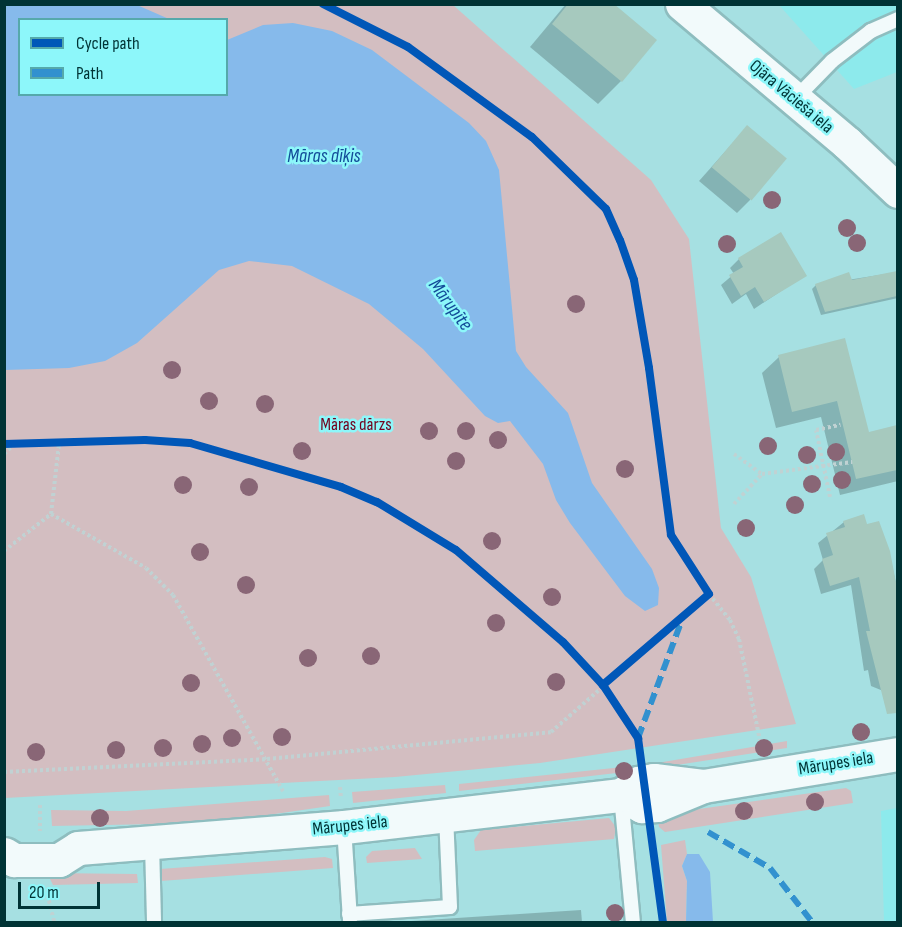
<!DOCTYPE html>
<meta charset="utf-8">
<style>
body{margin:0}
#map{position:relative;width:902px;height:927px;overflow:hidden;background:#a6e0e2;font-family:"Sofia Sans Condensed",sans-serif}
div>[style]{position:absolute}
.built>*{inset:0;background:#8deaec}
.green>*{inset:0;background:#d3bec1}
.water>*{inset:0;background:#86baeb}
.shadow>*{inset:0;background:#0003}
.building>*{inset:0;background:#a6c9be;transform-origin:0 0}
.path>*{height:4px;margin-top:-2px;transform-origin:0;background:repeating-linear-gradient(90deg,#c0d2d3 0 3px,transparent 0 6px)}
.roads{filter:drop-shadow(2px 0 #8ebdbf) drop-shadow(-2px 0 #8ebdbf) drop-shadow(0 2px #8ebdbf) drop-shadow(0 -2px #8ebdbf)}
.lane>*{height:14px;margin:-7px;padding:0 7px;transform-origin:7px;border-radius:7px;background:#f2fafb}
.secondary>*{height:33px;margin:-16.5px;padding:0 16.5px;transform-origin:16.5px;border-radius:16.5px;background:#f2fafb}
.quiet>*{height:6px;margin-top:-3px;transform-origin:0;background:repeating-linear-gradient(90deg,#3291cf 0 12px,transparent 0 18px)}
.cycleway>*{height:8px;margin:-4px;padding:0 4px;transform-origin:4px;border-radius:4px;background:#0057b8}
.trees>*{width:18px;height:18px;margin:-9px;border-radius:50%;background:#896676}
span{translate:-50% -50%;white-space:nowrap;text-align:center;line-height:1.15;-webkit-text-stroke:5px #8df7fa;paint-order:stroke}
.street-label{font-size:18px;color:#003335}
.park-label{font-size:18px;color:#72031e}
.water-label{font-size:20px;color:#134c99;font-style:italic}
.frame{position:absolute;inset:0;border:6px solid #003335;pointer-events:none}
.legend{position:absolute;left:18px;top:18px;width:210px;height:78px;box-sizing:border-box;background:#8df7fa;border:2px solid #55a9ab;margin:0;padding:8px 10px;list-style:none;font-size:18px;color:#003335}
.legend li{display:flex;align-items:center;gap:12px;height:30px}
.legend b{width:30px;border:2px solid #55a9ab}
.scale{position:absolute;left:18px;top:882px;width:82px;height:27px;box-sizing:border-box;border:3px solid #003335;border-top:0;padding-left:8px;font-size:18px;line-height:21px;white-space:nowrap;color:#003335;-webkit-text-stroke:4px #8df7fa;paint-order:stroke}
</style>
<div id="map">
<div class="built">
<i style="clip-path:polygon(779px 5px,897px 5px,897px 72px,854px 89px)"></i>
<i style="clip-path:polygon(897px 808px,897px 922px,884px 922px,881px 811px)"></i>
</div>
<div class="green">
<i style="clip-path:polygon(evenodd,5px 5px,453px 5px,651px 180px,689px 239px,721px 528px,751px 577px,796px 724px,540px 763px,395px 777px,5px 798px,5px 5px,20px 20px,226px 20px,226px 94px,20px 94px,20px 20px)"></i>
<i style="clip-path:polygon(787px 741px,787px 748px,651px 769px,651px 764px)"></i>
<i style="clip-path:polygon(633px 766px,634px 771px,459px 791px,459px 784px)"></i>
<i style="clip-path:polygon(445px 785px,446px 793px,353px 803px,352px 792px)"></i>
<i style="clip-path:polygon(846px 788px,851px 791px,853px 803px,665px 832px,659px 827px,657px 815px)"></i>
<i style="clip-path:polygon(329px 795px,330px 806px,213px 823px,52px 826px,51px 810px,126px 811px)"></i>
<i style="clip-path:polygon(609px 818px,616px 827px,614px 839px,475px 851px,474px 840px,481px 830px)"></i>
<i style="clip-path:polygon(685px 840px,687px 854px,682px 866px,687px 881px,686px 922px,667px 922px,661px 845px)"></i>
<i style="clip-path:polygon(415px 848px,422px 859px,367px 863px,366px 857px,372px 851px)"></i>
<i style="clip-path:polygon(325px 857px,332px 859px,333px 868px,161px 881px,160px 869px)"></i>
<i style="clip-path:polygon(47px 873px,137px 874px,138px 883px,53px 885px)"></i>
</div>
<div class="water">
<i style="clip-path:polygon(4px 5px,137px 5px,169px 19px,20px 20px,20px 94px,226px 94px,227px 40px,263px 25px,293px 23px,332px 31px,372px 50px,469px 123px,486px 141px,499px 170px,516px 351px,526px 367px,568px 413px,592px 483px,652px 569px,659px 588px,658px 605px,645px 611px,625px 596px,570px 523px,556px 500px,543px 464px,510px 421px,498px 423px,485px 416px,423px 349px,369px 304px,292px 266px,249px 261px,219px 270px,137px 343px,105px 361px,69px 368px,5px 370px)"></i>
<i style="clip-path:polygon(687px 854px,699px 854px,710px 872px,713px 922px,686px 922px,687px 881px,682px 866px)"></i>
</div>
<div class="shadow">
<i style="clip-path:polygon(566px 4px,612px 4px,621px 81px,598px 104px,530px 47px)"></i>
<i style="clip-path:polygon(747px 127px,750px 200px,737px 213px,699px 181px)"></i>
<i style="clip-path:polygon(739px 259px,805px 275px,754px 309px,746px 294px,732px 304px,721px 285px,734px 274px,730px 268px)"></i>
<i style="clip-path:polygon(898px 272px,898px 298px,821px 315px,812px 289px,816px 285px)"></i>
<i style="clip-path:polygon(844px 340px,867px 434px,898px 427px,898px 481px,840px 495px,821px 417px,776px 428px,762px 373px,779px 357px)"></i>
<i style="clip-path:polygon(844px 522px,866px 526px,889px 551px,898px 593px,898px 690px,893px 695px,871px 686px,868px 670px,864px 671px,851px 585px,821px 594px,814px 569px,823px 560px,818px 543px)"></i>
<i style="clip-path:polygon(581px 910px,582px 922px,396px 922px)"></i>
</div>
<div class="building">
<i style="clip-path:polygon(568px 4px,614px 4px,657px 40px,622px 82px,552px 24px)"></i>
<i style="left:747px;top:125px;width:52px;height:55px;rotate:40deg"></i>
<i style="clip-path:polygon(781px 232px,807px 276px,764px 302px,755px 287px,741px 296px,729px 275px,743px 267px,738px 258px)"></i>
<i style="clip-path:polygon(897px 271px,897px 296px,825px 312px,815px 284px,849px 272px,852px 280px)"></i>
<i style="clip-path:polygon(845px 338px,869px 432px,897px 425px,897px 470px,856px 479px,837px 401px,792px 412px,778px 355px)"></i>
<i style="clip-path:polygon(864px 514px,867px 524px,879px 521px,890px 551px,897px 588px,897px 713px,887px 714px,866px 631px,870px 631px,859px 577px,830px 586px,822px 559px,833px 555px,826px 533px,845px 527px,843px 521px)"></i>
</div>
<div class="path">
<i style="left:4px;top:454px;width:14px;rotate:-45deg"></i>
<i style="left:734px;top:454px;width:34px;rotate:36deg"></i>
<i style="left:762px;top:474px;width:91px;rotate:-7.6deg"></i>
<i style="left:830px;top:497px;width:68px;rotate:-101.8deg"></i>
<i style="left:816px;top:430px;width:25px;rotate:-12deg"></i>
<i style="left:734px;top:504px;width:41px;rotate:-47deg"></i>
<i style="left:51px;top:514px;width:109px;rotate:29.6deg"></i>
<i style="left:146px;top:568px;width:38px;rotate:45deg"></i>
<i style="left:173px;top:595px;width:225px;rotate:60.7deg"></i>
<i style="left:4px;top:551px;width:60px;rotate:-38.2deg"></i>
<i style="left:51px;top:514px;width:70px;rotate:-83.5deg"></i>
<i style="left:709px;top:594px;width:33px;rotate:51deg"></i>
<i style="left:730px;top:620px;width:21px;rotate:65deg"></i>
<i style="left:739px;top:639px;width:103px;rotate:78.3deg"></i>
<i style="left:4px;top:772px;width:263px;rotate:-2.8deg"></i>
<i style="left:267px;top:759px;width:285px;rotate:-5.4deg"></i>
<i style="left:551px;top:732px;width:210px;rotate:-41.1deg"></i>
<i style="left:709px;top:594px;width:70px;rotate:-122.8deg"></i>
<i style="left:671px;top:535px;width:258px;rotate:-98.3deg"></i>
<i style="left:634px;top:280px;width:76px;rotate:-111.5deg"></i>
<i style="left:606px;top:209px;width:103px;rotate:-135.8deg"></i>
<i style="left:532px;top:137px;width:115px;rotate:-143.8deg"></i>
<i style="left:439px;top:69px;width:91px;rotate:-148.1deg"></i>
<i style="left:362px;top:21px;width:43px;rotate:-156.4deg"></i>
<i style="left:340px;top:787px;width:11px;rotate:85deg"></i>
<i style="left:40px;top:805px;width:26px;rotate:90deg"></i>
<i style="left:46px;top:889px;width:34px;rotate:76deg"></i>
</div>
<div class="roads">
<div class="lane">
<i style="left:794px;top:100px;width:54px;rotate:-45.7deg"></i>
<i style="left:832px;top:61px;width:49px;rotate:-37.6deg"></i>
<i style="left:871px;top:31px;width:30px;rotate:-24deg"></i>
<i style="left:621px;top:796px;width:127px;rotate:84.6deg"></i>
<i style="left:344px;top:827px;width:93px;rotate:86.3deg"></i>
<i style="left:152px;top:844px;width:78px;rotate:88.5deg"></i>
<i style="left:349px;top:914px;width:101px;rotate:-4deg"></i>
<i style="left:450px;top:907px;width:91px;rotate:-92.5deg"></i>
</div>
<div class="secondary">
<i style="left:682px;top:4px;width:216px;rotate:40.1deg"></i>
<i style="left:847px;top:143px;width:70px;rotate:43.3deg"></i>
<i style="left:621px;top:795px;width:24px;rotate:28deg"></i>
<i style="left:642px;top:806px;width:15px;rotate:-4deg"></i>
<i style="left:657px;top:805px;width:50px;rotate:-22.4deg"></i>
<i style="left:703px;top:786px;width:198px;rotate:-9.3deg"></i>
<i style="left:4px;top:854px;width:12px;rotate:31deg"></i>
<i style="left:14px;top:860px;width:45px"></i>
<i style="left:59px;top:860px;width:22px;rotate:-32deg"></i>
<i style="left:78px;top:848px;width:267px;rotate:-4.5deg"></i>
<i style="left:344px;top:827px;width:279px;rotate:-6.6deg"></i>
<i style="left:621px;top:795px;width:21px;rotate:-35deg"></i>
<i style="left:638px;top:783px;width:16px;rotate:-11deg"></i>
<i style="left:654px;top:780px;width:49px;rotate:7deg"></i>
</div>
</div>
<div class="quiet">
<i style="left:638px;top:738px;width:126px;rotate:-69.6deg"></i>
<i style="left:708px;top:832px;width:72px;rotate:30.1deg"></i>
<i style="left:770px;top:868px;width:68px;rotate:52.1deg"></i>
</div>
<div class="cycleway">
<i style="left:323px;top:4px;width:95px;rotate:26.8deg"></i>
<i style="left:408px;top:47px;width:153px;rotate:36deg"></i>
<i style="left:532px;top:137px;width:103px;rotate:44.2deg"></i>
<i style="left:606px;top:209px;width:34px;rotate:66deg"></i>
<i style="left:620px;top:240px;width:42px;rotate:70.7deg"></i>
<i style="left:634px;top:280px;width:89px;rotate:80.3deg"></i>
<i style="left:649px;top:368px;width:168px;rotate:82.5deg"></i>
<i style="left:671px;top:535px;width:70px;rotate:57.2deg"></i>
<i style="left:709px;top:594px;width:140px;rotate:139.4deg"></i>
<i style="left:4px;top:444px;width:141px;rotate:-1.6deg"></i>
<i style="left:145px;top:440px;width:45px;rotate:3.8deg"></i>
<i style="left:190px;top:443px;width:157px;rotate:16.2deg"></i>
<i style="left:341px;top:487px;width:39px;rotate:23deg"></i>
<i style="left:377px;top:502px;width:92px;rotate:31.3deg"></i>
<i style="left:456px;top:550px;width:141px;rotate:40.7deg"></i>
<i style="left:563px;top:642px;width:59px;rotate:47.1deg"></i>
<i style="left:603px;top:685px;width:64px;rotate:56.6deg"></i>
<i style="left:638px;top:738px;width:186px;rotate:82.3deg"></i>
</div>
<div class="trees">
<i style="left:772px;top:200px"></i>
<i style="left:847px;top:228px"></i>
<i style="left:857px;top:243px"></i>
<i style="left:727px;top:244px"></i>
<i style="left:576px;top:304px"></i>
<i style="left:172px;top:370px"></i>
<i style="left:209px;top:401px"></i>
<i style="left:265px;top:404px"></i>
<i style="left:429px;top:431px"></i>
<i style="left:466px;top:431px"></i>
<i style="left:498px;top:440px"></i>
<i style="left:768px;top:446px"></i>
<i style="left:302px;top:451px"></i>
<i style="left:836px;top:452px"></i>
<i style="left:807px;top:455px"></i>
<i style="left:456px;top:461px"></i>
<i style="left:625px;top:469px"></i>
<i style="left:842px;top:480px"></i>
<i style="left:812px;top:484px"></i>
<i style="left:183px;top:485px"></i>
<i style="left:249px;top:487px"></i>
<i style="left:795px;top:505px"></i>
<i style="left:746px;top:528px"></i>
<i style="left:492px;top:541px"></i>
<i style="left:200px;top:552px"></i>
<i style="left:246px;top:585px"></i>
<i style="left:552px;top:597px"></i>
<i style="left:496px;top:623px"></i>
<i style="left:371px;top:656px"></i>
<i style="left:308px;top:658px"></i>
<i style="left:556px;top:682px"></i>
<i style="left:191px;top:683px"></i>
<i style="left:861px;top:732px"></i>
<i style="left:282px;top:737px"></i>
<i style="left:232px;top:738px"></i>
<i style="left:202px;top:744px"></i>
<i style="left:163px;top:748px"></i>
<i style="left:764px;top:748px"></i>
<i style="left:116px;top:750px"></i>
<i style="left:36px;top:752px"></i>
<i style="left:624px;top:771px"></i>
<i style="left:815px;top:802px"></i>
<i style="left:744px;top:811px"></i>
<i style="left:100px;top:818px"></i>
<i style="left:615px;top:913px"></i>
</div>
<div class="street-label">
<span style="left:791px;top:97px;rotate:40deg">Ojāra Vācieša iela</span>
<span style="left:836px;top:764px;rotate:-9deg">Mārupes iela</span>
<span style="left:350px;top:826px;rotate:-6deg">Mārupes iela</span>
</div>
<div class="park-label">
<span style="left:356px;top:425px">Māras dārzs</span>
</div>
<div class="water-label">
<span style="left:324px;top:156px">Māras dīķis</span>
<span style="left:450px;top:305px;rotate:53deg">Mārupīte</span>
</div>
<div class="frame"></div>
<ul class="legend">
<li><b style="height:8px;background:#0057b8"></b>Cycle path</li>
<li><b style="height:8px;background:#3291cf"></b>Path</li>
</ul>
<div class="scale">20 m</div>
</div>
